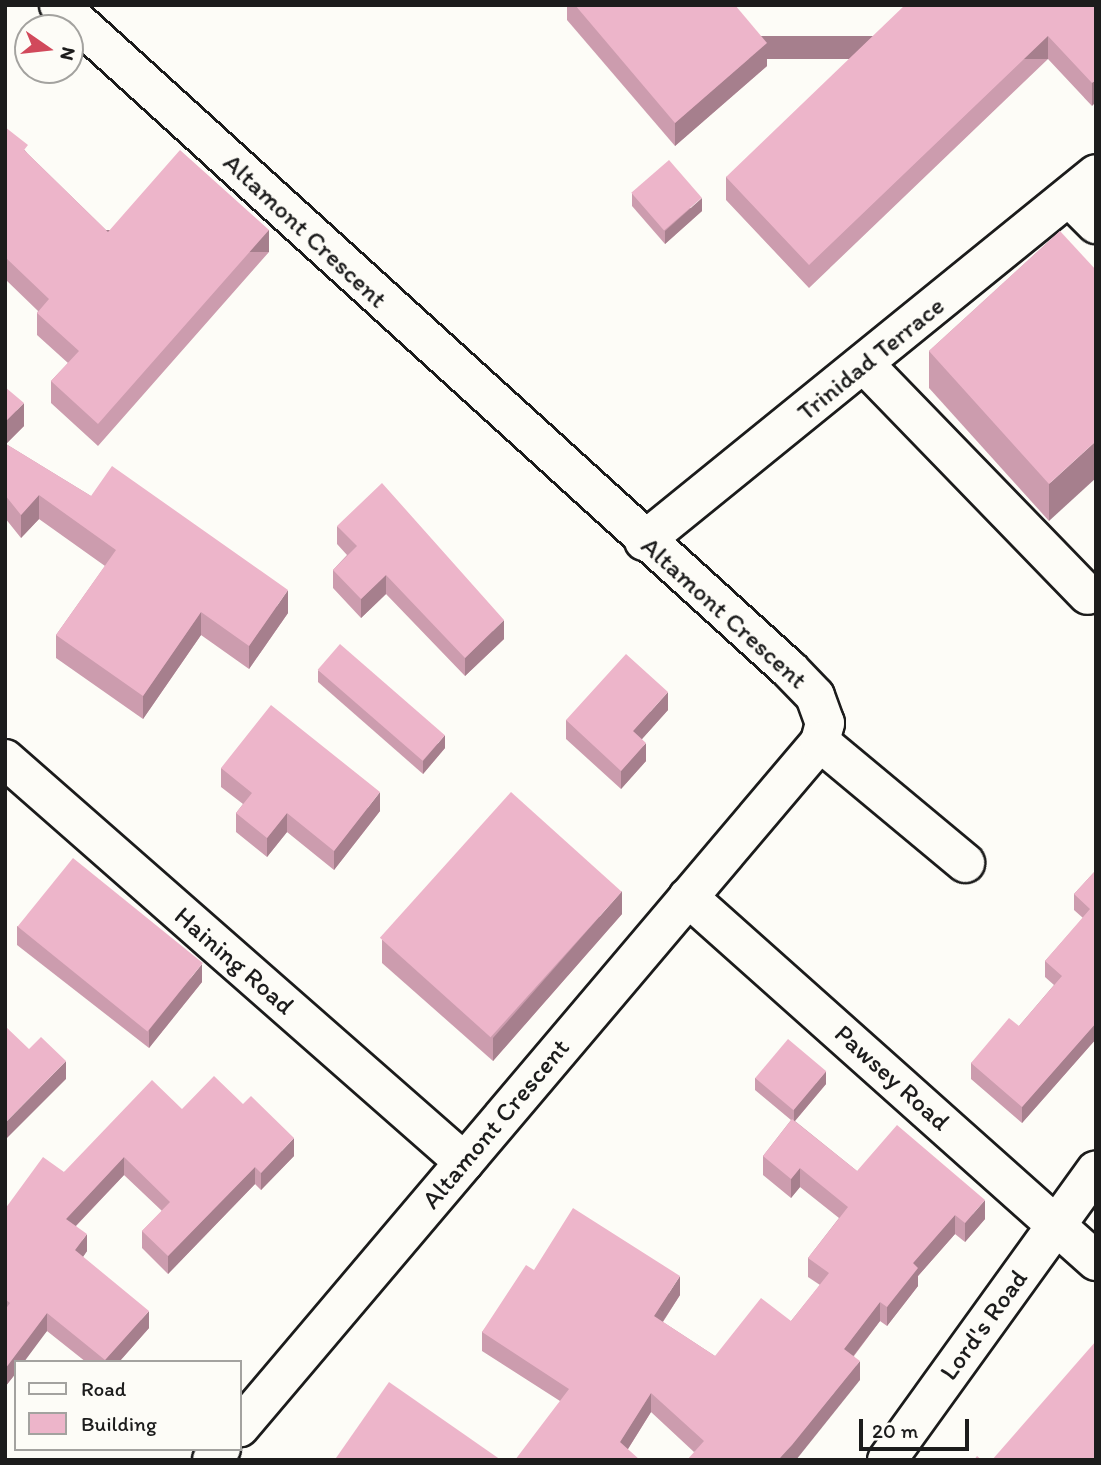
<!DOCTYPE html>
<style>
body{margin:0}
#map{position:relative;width:1101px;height:1465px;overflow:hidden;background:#fdfcf7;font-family:Itim,sans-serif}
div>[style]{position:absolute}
.roads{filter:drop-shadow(2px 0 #1c1c1c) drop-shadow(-2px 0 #1c1c1c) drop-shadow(0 2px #1c1c1c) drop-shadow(0 -2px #1c1c1c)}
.minor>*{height:38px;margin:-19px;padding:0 19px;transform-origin:19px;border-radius:19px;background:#fdfcf7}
.wall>*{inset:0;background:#cc9cae}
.shaded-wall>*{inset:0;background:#a67f8d;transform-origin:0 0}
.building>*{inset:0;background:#edb5ca;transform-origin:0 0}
span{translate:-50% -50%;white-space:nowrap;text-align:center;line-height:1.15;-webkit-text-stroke:5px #fdfcf7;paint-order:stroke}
.street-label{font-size:26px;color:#1c1c1c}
.frame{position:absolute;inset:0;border:7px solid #1c1c1c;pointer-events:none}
.legend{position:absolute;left:14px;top:1360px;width:228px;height:91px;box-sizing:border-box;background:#fdfcf7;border:2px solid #a3a29f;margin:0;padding:9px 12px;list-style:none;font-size:21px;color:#1c1c1c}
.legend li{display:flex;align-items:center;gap:14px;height:35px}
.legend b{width:35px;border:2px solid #a3a29f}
.north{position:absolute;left:14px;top:14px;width:70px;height:70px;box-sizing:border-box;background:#fdfcf7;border:2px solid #a3a29f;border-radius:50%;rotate:104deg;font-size:19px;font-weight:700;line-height:28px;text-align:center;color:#1c1c1c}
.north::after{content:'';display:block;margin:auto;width:24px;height:32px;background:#d1495b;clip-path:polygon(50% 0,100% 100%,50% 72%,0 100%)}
.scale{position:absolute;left:859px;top:1419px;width:110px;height:32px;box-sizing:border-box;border:4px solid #1c1c1c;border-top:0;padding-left:9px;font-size:21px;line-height:24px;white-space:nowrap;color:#1c1c1c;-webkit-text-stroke:5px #fdfcf7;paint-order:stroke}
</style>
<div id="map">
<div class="roads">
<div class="minor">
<i style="left:59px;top:5px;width:988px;rotate:42.29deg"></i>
<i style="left:790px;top:670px;width:36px;rotate:46deg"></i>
<i style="left:815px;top:696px;width:29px;rotate:70deg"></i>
<i style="left:825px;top:723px;width:20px;rotate:105deg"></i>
<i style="left:820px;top:742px;width:898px;rotate:130.26deg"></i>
<i style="left:1070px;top:198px;width:37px;rotate:45deg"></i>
<i style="left:865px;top:365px;width:320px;rotate:45.9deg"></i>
<i style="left:644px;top:541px;width:582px;rotate:-39.07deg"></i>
<i style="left:820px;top:742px;width:189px;rotate:39.8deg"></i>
<i style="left:5px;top:759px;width:611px;rotate:41.28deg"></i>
<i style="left:688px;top:897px;width:547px;rotate:41.74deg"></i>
<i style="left:212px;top:1460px;width:14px;rotate:-51deg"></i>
<i style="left:887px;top:1460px;width:357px;rotate:-54.2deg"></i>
</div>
</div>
<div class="wall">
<i style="clip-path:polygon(567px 5px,735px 5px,767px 66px,675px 146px,567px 20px)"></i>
<i style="clip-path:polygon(1096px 5px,1092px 106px,1048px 59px,809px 288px,726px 200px,726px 177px)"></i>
<i style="clip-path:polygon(5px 127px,28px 154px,108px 232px,269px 252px,98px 446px,51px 403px,51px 381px,68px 363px,37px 335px,37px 313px,38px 311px,5px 279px)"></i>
<i style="clip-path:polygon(632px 193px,702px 211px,665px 244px,632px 206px)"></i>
<i style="clip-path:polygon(1060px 231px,1049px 521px,929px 388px,929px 351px)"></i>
<i style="clip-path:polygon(5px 387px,24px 426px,6px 444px,91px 496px,288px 613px,249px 669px,201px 635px,143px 719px,56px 658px,56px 635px,105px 566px,39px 519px,21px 538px,5px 518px)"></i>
<i style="clip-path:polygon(337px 526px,504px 639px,465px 676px,386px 594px,361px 618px,333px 588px,333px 570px,347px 555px,337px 544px)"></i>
<i style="clip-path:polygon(318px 670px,445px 748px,423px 774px,318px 682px)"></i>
<i style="clip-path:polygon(668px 710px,642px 739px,646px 761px,621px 789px,566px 739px,566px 720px)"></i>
<i style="clip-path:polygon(221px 768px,380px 811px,334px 870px,287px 832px,267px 857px,236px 832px,236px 813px,243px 804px,221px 787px)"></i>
<i style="clip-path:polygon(1096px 870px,1096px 1039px,1022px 1123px,971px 1079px,971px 1063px,1019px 1026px,1054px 985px,1045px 977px,1045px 961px,1083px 918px,1074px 910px,1074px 894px)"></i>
<i style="clip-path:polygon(622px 914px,493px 1061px,382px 963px,382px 940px)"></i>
<i style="clip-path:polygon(17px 926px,202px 982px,149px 1048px,17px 945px)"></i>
<i style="clip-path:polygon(755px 1078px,826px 1084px,795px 1121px,857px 1171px,985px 1219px,965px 1242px,955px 1234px,918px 1276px,918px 1286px,887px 1326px,880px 1321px,854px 1356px,860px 1380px,694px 1452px,651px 1412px,628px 1449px,560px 1401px,482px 1351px,482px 1332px,534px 1270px,680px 1295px,663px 1322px,715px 1356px,791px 1321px,820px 1285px,808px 1277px,808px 1258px,839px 1218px,800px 1187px,791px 1198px,763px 1175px,763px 1156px,791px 1120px,755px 1090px)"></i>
<i style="clip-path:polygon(182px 1109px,294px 1156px,261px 1190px,255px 1184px,168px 1274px,142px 1248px,142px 1231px,162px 1211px,124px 1175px,76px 1226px,87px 1251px,83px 1257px,149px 1328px,119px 1362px,86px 1362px,47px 1331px,16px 1362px,16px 1373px,5px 1387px,5px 1209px,64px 1172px)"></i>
</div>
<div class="shaded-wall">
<i style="left:1048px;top:36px;width:23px;height:331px;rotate:90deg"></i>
<i style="clip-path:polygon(767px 43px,767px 66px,675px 146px,675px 123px)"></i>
<i style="clip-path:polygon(1096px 79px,1096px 102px,1092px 106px,1092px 83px)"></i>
<i style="clip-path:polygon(702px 198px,702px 211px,665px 244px,665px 231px)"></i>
<i style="left:269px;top:230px;width:22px;height:259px;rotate:90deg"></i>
<i style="clip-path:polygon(24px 403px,24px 426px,5px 445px,5px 422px)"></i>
<i style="clip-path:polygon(1096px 441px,1096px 478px,1049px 521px,1049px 484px)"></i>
<i style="clip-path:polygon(39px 495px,39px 519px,21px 538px,21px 515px)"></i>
<i style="clip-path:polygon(386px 575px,386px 594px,361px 618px,361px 599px)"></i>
<i style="clip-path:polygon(288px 590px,288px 613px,249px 669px,249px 646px)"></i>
<i style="clip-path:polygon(201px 612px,201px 635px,143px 719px,143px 696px)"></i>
<i style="clip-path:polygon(504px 620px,504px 639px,465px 676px,465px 658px)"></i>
<i style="clip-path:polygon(668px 692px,668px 710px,633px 749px,633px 731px)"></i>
<i style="clip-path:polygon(445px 735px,445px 748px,423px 774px,423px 761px)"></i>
<i style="clip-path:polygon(646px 743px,646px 761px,621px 789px,621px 771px)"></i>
<i style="clip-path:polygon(380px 792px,380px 811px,334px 870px,334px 851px)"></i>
<i style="clip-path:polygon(287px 813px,287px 832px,267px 857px,267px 838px)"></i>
<i style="clip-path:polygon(622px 891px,622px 914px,493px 1061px,493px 1038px)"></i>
<i style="clip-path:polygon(202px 964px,202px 982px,149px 1048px,149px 1030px)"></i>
<i style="clip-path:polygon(1096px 1023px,1096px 1039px,1022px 1123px,1022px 1107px)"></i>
<i style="clip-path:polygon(66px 1061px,66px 1079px,5px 1140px,5px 1123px)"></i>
<i style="clip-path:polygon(826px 1071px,826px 1084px,794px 1122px,794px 1109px)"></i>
<i style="clip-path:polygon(294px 1138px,294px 1156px,261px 1190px,261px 1173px)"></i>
<i style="clip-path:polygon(124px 1157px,124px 1175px,66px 1236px,66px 1219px)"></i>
<i style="clip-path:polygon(255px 1167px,255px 1184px,168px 1274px,168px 1256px)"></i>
<i style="clip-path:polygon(800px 1168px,800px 1187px,791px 1198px,791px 1179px)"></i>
<i style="clip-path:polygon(985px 1200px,985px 1219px,965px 1242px,965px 1223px)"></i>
<i style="clip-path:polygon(955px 1215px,955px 1234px,918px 1276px,918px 1286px,887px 1326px,887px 1307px,913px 1263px)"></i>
<i style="clip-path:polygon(87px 1234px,87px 1251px,75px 1268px,75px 1250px)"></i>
<i style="clip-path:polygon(680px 1276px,680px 1295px,654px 1335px,654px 1316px)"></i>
<i style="clip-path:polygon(880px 1302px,880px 1321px,844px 1368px,844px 1349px)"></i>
<i style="clip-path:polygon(149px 1311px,149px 1328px,119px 1362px,105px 1362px,105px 1360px)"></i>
<i style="clip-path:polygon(47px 1313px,47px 1331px,24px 1362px,16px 1362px,16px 1373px,5px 1387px,5px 1369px)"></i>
<i style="clip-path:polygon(860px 1361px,860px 1380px,796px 1460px,778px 1460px)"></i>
<i style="clip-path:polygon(651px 1393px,651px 1412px,621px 1460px,620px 1442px)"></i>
</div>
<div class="building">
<i style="clip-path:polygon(575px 5px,735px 5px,767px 43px,675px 123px)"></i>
<i style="clip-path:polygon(905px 5px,1096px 5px,1096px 79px,1092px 83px,1048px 36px,809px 265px,726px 177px)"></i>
<i style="clip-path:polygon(5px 127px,28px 145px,24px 150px,108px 232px,180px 150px,269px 230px,98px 424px,51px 381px,79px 351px,37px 313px,49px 299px,5px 257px)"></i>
<i style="left:669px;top:160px;width:50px;height:50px;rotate:49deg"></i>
<i style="clip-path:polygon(1060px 231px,1096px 270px,1096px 441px,1049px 484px,929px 351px)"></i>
<i style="clip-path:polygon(5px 387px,24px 403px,5px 422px)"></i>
<i style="clip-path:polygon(6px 444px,91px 496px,112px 466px,288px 590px,249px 646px,201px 612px,143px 696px,56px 635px,116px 550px,39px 495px,21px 515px,5px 495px)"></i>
<i style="clip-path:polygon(382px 483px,504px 620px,465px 658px,386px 575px,361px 599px,333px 570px,357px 546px,337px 526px)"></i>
<i style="left:340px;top:644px;width:139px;height:34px;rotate:41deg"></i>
<i style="clip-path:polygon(626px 654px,668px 692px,633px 731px,646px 743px,621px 771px,566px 720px)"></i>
<i style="clip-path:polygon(271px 705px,380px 792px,334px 851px,287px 813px,267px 838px,236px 813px,252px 793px,221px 768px)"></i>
<i style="left:511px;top:792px;width:149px;height:196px;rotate:42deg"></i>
<i style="left:73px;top:858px;width:167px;height:88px;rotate:39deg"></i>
<i style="clip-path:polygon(1096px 870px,1096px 1023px,1022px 1107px,971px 1063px,1009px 1018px,1019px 1026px,1062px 976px,1045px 961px,1090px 909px,1074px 894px)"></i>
<i style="clip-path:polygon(5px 1026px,29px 1049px,41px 1037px,66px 1061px,5px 1123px)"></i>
<i style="left:788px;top:1039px;width:50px;height:51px;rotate:40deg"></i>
<i style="clip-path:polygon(214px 1076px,243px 1104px,251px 1096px,294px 1138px,261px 1173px,255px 1167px,168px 1256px,142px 1231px,170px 1202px,124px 1157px,66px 1219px,87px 1234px,75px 1250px,149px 1311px,105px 1360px,47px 1313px,5px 1369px,5px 1310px,10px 1303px,5px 1299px,5px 1209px,43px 1157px,64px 1172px,152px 1080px,182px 1109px)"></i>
<i style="clip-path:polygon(792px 1119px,857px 1171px,897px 1125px,985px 1200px,965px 1223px,955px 1215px,913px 1263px,918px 1268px,887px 1307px,880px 1302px,844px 1349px,860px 1361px,792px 1445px,778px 1460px,687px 1460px,704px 1441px,651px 1393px,620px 1442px,640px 1460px,515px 1460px,569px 1389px,482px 1332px,526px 1265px,534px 1270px,573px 1208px,680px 1276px,654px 1316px,715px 1356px,761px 1298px,791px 1321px,829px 1273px,808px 1258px,848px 1207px,800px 1168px,791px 1179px,763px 1156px)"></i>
<i style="clip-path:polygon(1096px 1341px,1096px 1460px,992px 1460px)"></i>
<i style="clip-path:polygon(389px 1382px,501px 1460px,338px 1460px,336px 1458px)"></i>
<i style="clip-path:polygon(977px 1456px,982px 1460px,974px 1460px)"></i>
</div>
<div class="street-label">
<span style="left:305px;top:231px;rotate:43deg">Altamont Crescent</span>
<span style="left:871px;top:359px;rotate:-39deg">Trinidad Terrace</span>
<span style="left:724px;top:613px;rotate:42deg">Altamont Crescent</span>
<span style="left:234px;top:961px;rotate:41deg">Haining Road</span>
<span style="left:892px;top:1078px;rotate:42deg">Pawsey Road</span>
<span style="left:496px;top:1124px;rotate:-50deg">Altamont Crescent</span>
<span style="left:984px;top:1325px;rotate:-54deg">Lord's Road</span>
</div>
<div class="frame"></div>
<ul class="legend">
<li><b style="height:9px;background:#fdfcf7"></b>Road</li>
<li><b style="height:19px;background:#edb5ca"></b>Building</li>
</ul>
<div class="north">N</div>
<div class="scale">20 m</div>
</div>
